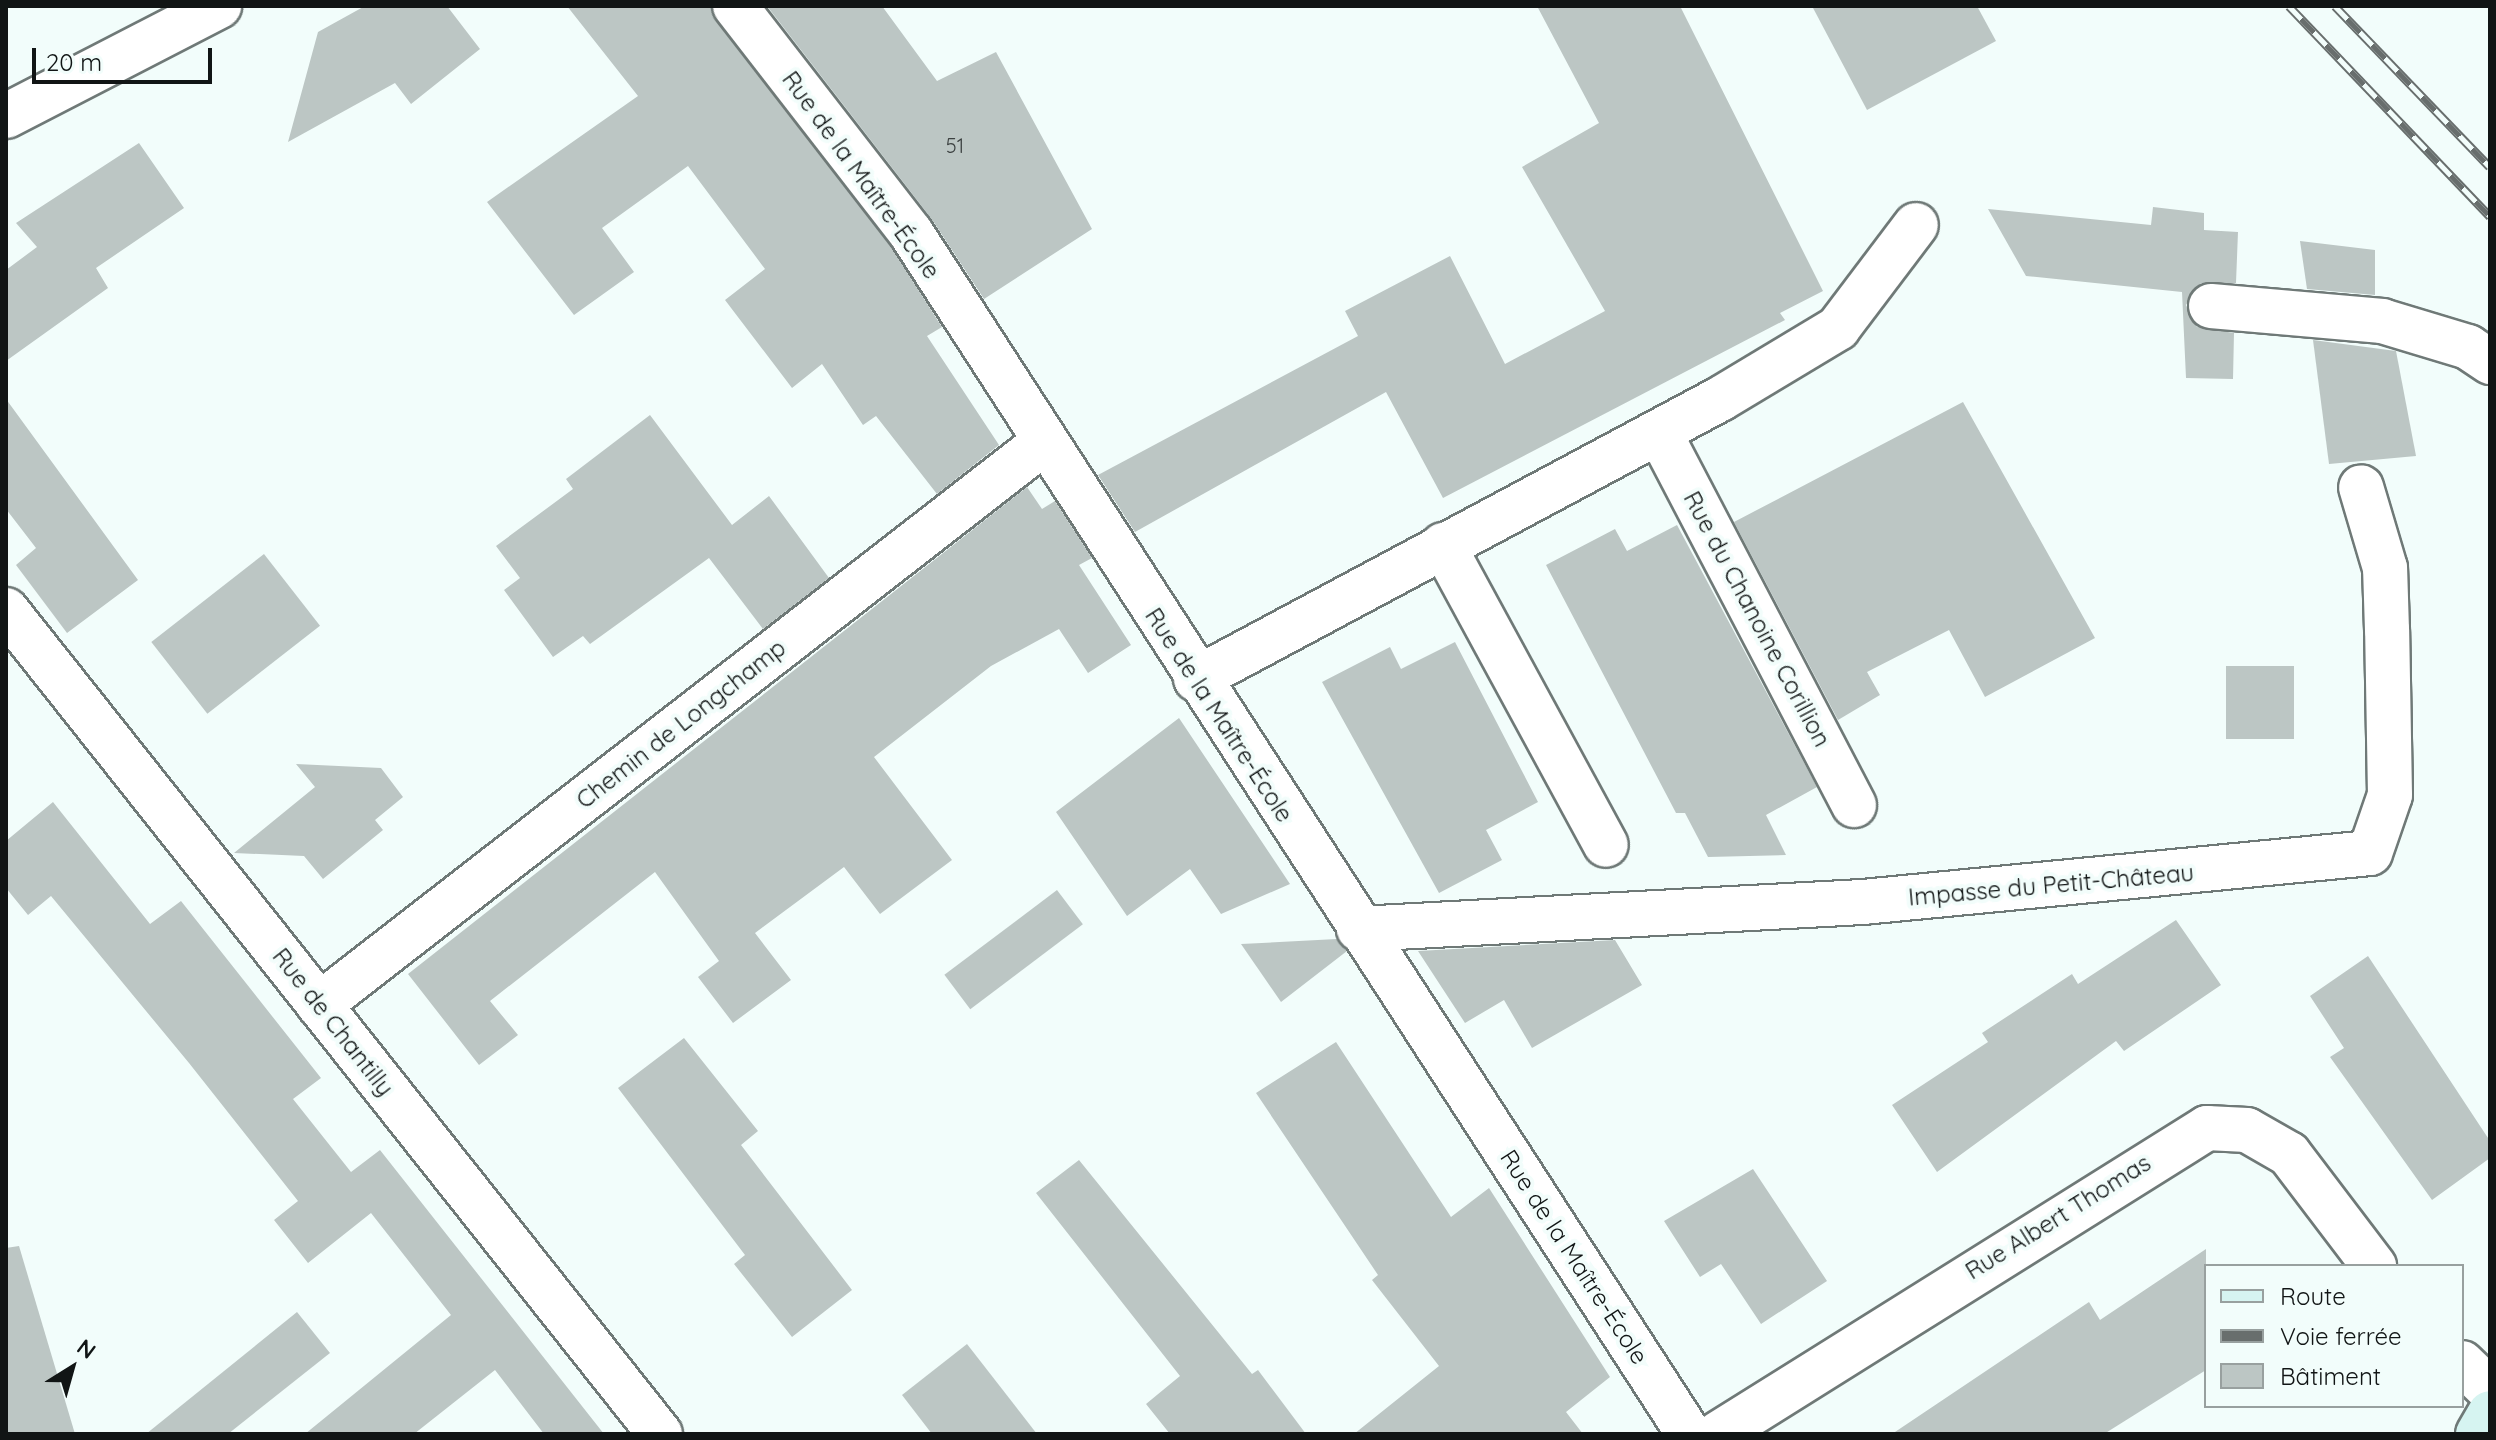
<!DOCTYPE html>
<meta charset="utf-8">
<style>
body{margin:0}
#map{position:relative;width:2496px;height:1440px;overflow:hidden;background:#f2fdfb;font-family:Quicksand,sans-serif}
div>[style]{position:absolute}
.building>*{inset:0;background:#bcc6c4;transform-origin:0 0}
.roads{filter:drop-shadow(2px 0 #6f7977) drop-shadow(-2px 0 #6f7977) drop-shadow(0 2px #6f7977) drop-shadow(0 -2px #6f7977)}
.street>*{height:44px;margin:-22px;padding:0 22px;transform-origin:22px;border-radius:22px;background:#fff}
.secondary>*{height:44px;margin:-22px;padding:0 22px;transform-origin:22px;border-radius:22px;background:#d6f4f1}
.rail>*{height:9px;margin-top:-4.5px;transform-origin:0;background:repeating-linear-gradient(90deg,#f2fdfb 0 18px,#686e6d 0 36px);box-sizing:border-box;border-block:2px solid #686e6d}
span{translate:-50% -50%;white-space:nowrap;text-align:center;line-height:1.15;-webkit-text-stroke:8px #f2fdfb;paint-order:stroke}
.number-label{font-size:20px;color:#3c4141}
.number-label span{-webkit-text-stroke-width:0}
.street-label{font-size:24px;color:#111515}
.frame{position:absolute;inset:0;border:8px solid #111515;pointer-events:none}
.legend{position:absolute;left:2204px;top:1264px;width:260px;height:144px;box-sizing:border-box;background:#f2fdfb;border:2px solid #98a09f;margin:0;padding:10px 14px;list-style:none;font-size:24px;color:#111515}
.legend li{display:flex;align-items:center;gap:16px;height:40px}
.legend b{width:40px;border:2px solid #98a09f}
.north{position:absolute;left:32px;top:1328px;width:80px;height:80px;-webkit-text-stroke:6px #f2fdfb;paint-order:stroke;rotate:37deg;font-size:22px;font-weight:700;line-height:32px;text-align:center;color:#111515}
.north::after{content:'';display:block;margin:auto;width:28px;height:36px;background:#111515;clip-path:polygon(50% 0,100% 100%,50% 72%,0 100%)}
.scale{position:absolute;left:32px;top:48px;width:180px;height:36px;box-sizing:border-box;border:4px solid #111515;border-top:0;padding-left:10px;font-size:24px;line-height:28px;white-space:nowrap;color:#111515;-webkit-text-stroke:6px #f2fdfb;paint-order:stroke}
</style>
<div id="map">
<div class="building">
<i style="clip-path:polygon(365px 6px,447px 6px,480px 49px,411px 104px,395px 83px,288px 142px,318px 32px)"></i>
<i style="clip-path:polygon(567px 6px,711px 6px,891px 247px,942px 327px,927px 336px,999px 445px,937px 494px,876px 416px,863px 425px,822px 364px,792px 388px,725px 300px,765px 269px,688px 166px,602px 228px,634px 272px,574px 315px,487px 202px,638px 96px)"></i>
<i style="clip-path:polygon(767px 6px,882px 6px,937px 81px,996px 52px,1092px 229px,984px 299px,931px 218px)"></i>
<i style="clip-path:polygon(1537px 6px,1680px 6px,1823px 291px,1780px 313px,1785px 320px,1443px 498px,1386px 392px,1135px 532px,1098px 475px,1358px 336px,1345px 311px,1450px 256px,1505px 364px,1605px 311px,1522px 167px,1599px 123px)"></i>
<i style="clip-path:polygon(1812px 6px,1977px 6px,1996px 41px,1867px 110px)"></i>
<i style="clip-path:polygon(139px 143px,184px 208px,96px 268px,108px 288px,6px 361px,6px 270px,37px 247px,16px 223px)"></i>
<i style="clip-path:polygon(2153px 207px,2204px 213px,2204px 230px,2238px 232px,2236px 283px,2201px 283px,2186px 305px,2197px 327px,2234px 333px,2233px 379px,2186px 378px,2182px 292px,2026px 276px,1988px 209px,2151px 225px)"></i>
<i style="clip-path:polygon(2300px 241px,2375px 250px,2375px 295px,2307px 289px)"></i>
<i style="clip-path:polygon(2313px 340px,2396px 351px,2416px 456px,2329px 464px)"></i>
<i style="clip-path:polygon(6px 399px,138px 580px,67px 633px,16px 565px,36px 548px,6px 509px)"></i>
<i style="clip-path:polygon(1963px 402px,2095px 638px,1985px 697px,1949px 630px,1867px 672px,1880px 695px,1838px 720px,1734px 522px)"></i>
<i style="clip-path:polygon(650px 415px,732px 525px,769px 496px,829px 578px,763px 629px,709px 558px,590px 644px,583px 636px,553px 657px,504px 590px,520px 578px,496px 546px,573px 489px,566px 479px)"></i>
<i style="clip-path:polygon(1027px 487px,1042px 509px,1055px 501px,1092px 558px,1079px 565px,1131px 645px,1088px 673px,1059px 629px,991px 666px,874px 757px,952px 860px,880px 914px,844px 867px,755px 933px,791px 980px,733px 1023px,698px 977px,719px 961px,655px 872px,490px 1001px,518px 1035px,479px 1065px,408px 974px)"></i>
<i style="clip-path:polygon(1677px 525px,1817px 787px,1766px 815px,1786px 855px,1708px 857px,1685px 813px,1676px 813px,1546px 565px,1615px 529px,1627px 551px)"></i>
<i style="left:264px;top:554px;width:91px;height:143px;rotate:52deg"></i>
<i style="clip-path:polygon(1455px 642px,1538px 802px,1486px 830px,1502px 860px,1439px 893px,1322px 682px,1390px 647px,1401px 669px)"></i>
<i style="left:2226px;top:666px;width:68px;height:73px"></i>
<i style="clip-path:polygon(1179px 718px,1290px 884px,1221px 914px,1190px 869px,1127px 916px,1056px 812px)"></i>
<i style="clip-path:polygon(296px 764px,381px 768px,403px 797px,375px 820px,383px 830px,323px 879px,304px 856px,234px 853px,315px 787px)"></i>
<i style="clip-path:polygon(53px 802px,150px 924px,181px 901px,321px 1078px,293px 1099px,351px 1172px,380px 1150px,604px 1434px,544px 1434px,495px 1370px,414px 1434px,305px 1434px,451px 1315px,371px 1213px,308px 1263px,274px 1220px,298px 1201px,189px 1063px,51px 896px,28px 915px,6px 888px,6px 841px)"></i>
<i style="left:1057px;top:890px;width:43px;height:141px;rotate:53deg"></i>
<i style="clip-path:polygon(2176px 920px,2221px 985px,2124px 1051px,2116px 1041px,1937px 1172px,1892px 1105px,1988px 1042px,1982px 1033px,2072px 974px,2078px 984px)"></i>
<i style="clip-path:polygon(1337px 939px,1347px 951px,1281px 1002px,1241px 944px)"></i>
<i style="clip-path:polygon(1615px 940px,1642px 985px,1532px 1048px,1504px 1000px,1465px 1023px,1418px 951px)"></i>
<i style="clip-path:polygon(2368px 956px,2490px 1141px,2490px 1158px,2432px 1200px,2330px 1057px,2344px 1048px,2310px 996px)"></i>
<i style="clip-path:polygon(684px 1038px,758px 1131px,741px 1145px,852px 1290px,792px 1337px,734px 1264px,745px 1255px,618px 1088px)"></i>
<i style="clip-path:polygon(1336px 1042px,1451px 1217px,1489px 1188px,1610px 1377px,1566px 1412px,1583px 1434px,1354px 1434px,1439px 1366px,1372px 1280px,1378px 1275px,1256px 1093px)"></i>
<i style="clip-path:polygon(1079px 1160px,1252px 1374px,1258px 1370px,1306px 1434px,1170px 1434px,1146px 1404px,1180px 1376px,1036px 1193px)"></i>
<i style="clip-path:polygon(1753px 1169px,1827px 1281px,1761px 1324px,1721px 1264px,1700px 1277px,1664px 1221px)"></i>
<i style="clip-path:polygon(19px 1246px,75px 1434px,6px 1434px,6px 1248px)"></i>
<i style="clip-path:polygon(2206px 1249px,2206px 1370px,2104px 1434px,1892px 1434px,2089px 1302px,2100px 1320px)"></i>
<i style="clip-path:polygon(297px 1312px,330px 1353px,228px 1434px,146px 1434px)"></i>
<i style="clip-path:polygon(967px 1344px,1037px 1434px,932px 1434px,902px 1395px)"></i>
</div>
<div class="roads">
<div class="street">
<i style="left:735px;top:6px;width:287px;rotate:52.2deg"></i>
<i style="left:911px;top:233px;width:1431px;rotate:57.07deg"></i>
<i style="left:6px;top:116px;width:240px;rotate:-27.3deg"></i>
<i style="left:2211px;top:306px;width:172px;rotate:5deg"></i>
<i style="left:2382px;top:321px;width:90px;rotate:16.8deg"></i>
<i style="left:2468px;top:347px;width:27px;rotate:34deg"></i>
<i style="left:1659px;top:432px;width:421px;rotate:62.4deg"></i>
<i style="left:1443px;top:545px;width:341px;rotate:61.5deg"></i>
<i style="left:6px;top:610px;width:1052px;rotate:51.56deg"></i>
<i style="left:1196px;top:679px;width:594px;rotate:-28.12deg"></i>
<i style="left:1720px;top:399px;width:138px;rotate:-31deg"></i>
<i style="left:1838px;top:328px;width:129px;rotate:-52.9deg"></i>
<i style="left:1359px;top:929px;width:505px;rotate:-3.07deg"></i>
<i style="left:1863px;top:902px;width:509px;rotate:-5.52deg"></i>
<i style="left:2370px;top:853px;width:61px;rotate:-71deg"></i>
<i style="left:2390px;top:795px;width:165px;rotate:-91deg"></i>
<i style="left:2387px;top:630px;width:62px;rotate:-91.8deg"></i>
<i style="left:2385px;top:568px;width:84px;rotate:-106.5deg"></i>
<i style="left:319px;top:1005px;width:915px;rotate:-37.81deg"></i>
<i style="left:2462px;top:1363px;width:39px;rotate:44deg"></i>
<i style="left:1718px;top:1434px;width:577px;rotate:-32.04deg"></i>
<i style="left:2207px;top:1128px;width:40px;rotate:2.9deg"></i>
<i style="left:2247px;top:1130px;width:48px;rotate:29.7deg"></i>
<i style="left:2289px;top:1154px;width:141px;rotate:52.8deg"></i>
</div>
<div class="secondary">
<i style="left:2478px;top:1434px;width:24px;rotate:-60deg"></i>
</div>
</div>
<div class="rail">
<i style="left:2289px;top:6px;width:291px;rotate:46.3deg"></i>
<i style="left:2335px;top:6px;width:223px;rotate:46.1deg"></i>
</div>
<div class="number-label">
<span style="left:955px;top:145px">51</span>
</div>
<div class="street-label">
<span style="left:861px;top:175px;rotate:54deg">Rue de la Maître-École</span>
<span style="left:1757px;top:619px;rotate:62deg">Rue du Chanoine Corillion</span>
<span style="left:1219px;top:715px;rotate:57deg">Rue de la Maître-École</span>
<span style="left:681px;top:724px;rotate:-38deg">Chemin de Longchamp</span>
<span style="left:2051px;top:885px;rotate:-5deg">Impasse du Petit-Château</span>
<span style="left:333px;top:1022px;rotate:52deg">Rue de Chantilly</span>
<span style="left:2058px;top:1217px;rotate:-32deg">Rue Albert Thomas</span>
<span style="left:1574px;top:1257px;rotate:57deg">Rue de la Maître-École</span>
</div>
<div class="frame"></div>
<ul class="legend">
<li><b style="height:10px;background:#d6f4f1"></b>Route</li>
<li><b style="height:10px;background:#686e6d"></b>Voie ferrée</li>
<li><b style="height:22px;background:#bcc6c4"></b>Bâtiment</li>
</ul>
<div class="north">N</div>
<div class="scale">20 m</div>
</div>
